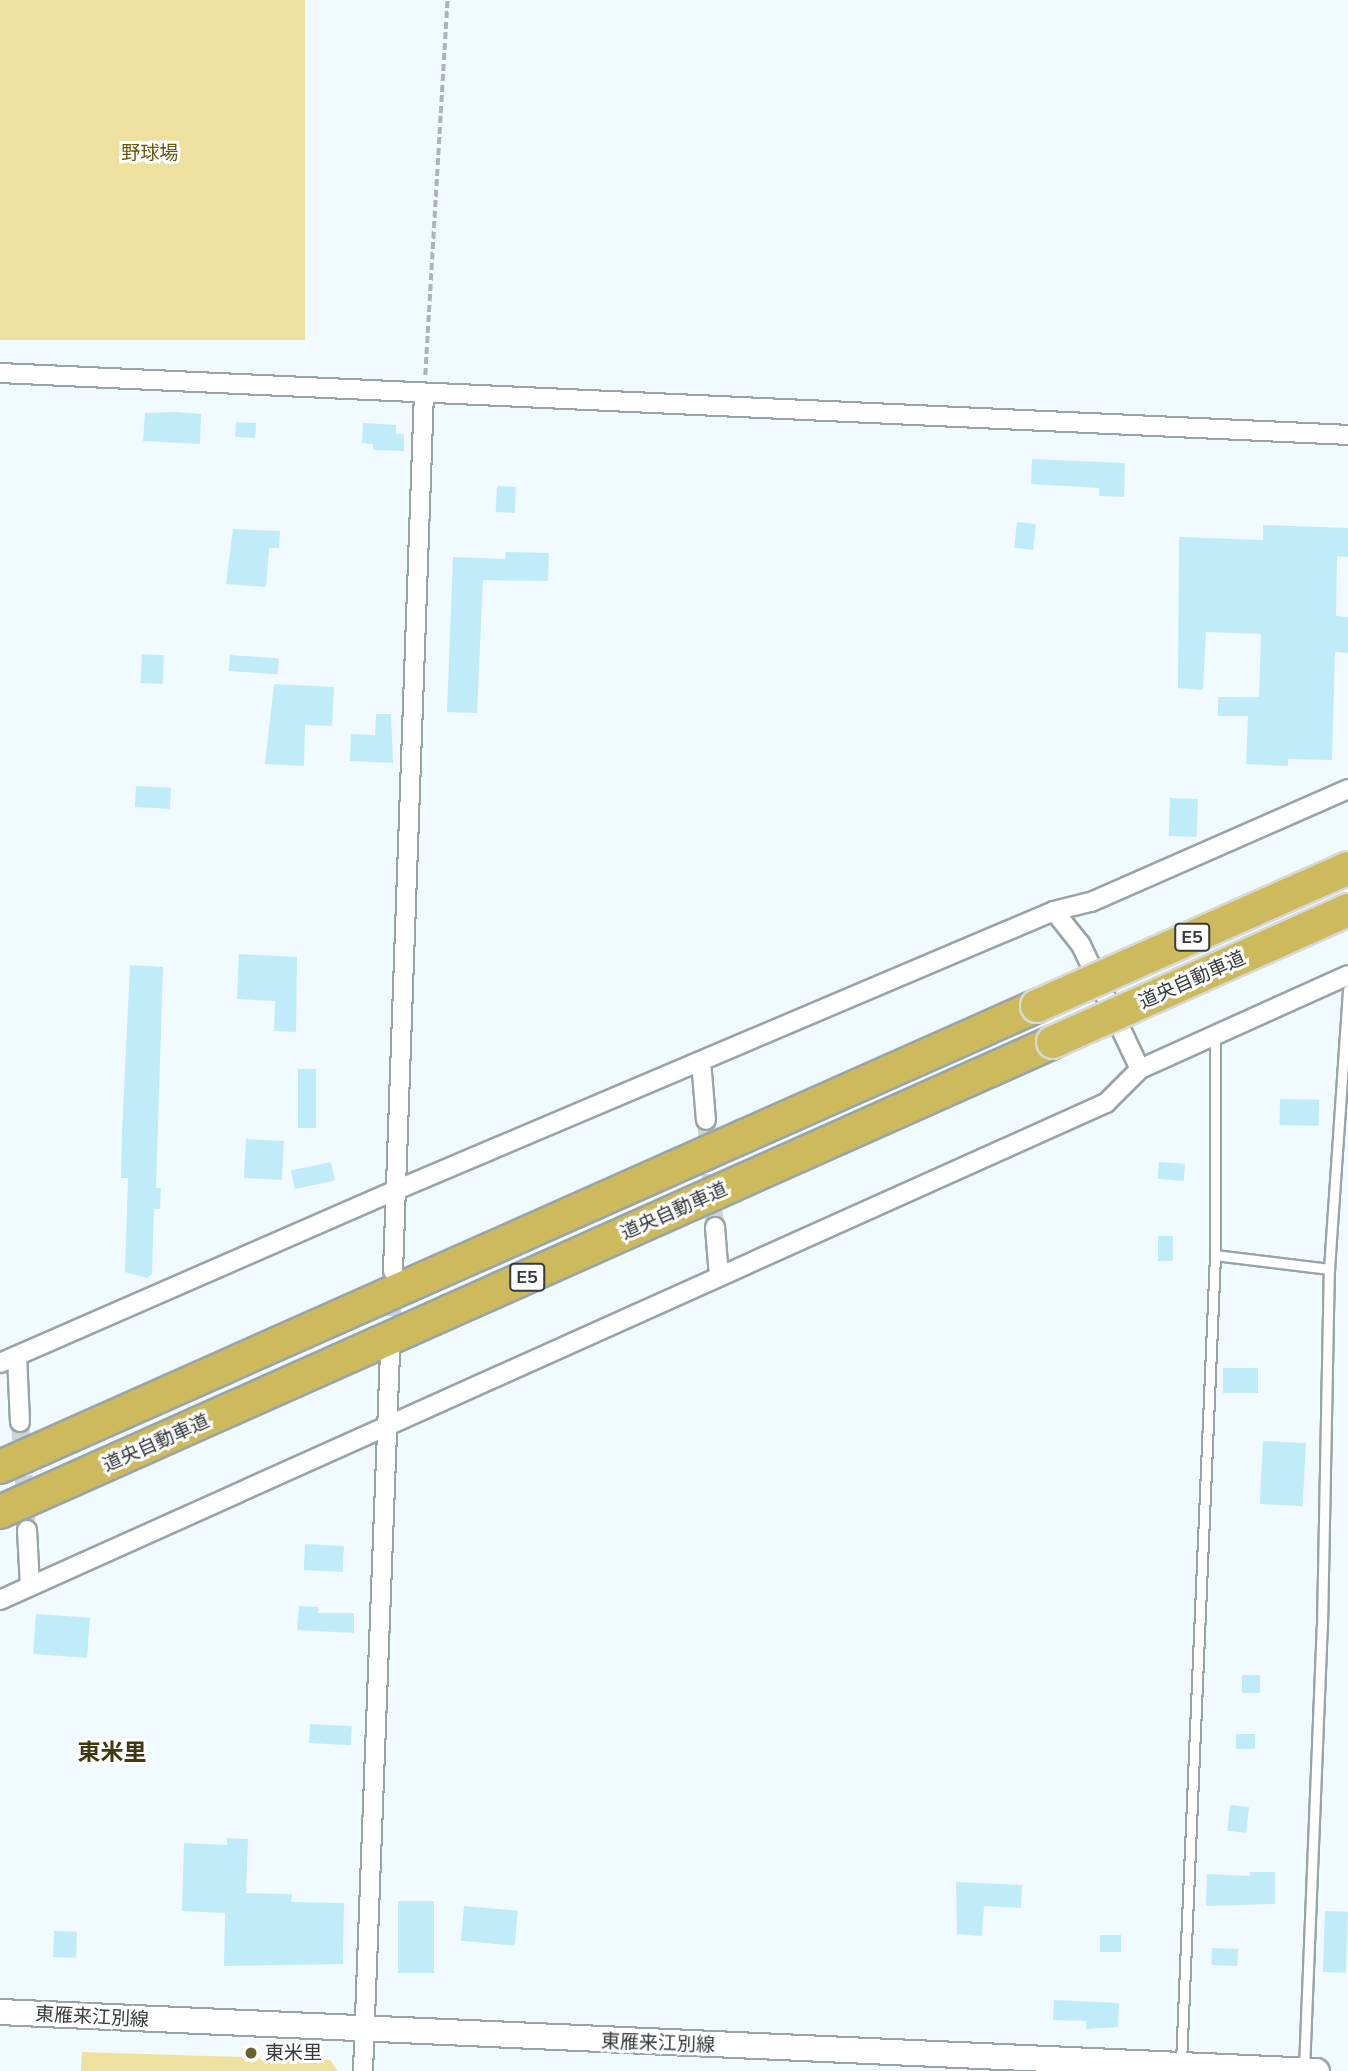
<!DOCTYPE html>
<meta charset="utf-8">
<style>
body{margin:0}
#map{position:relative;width:1348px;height:2071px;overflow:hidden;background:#f1fbff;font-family:Mulish,"Noto Sans JP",sans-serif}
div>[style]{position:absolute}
.green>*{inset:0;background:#eee19f;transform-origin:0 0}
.building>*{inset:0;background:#c0ebf9;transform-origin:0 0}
.minor-tunnel>*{height:18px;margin-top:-9px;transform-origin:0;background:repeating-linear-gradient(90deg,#cbd4d8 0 18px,transparent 0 27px)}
.path>*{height:3.5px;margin-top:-1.75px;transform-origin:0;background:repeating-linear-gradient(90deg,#acb4b8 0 7px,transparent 0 10.5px)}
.roads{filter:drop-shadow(2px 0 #98a4a8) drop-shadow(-2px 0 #98a4a8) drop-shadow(0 2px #98a4a8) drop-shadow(0 -2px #98a4a8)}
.service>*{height:9px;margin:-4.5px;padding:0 4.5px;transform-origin:4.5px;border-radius:4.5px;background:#fff}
.minor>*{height:18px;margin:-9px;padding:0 9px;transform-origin:9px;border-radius:9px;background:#fff}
.secondary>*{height:24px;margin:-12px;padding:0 12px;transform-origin:12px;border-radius:12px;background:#fff}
.motorway>*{height:32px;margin:-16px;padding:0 16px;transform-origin:16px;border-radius:16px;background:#cdba5d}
.bridges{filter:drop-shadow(2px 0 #d7d8d8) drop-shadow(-2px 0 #d7d8d8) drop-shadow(0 2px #d7d8d8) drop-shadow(0 -2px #d7d8d8)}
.motorway-bridge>*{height:32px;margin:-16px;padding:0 16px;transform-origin:16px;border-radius:16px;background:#cdba5d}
.dots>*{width:19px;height:19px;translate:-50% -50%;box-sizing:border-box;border:4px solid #fff;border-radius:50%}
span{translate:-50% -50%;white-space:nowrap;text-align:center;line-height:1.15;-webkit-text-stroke:6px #fff;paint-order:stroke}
.shield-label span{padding:2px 5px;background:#fff;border:2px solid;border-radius:5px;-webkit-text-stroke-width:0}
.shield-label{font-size:18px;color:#353a3c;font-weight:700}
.park-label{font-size:19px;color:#65570b}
.street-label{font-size:19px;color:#353a3c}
.poi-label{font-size:19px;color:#353a3c}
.left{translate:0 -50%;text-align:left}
.quarter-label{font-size:23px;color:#41380e;font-weight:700}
</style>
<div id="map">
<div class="green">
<i style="left:0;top:0;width:305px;height:340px"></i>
<i style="clip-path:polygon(82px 2052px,330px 2060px,338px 2071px,81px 2071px)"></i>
</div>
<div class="building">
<i style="clip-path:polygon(176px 412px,201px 414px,200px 444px,143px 441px,145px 413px)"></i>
<i style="left:236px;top:422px;width:20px;height:15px;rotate:3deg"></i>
<i style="clip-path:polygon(363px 423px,396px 425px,396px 434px,404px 434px,404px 451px,373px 450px,373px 444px,362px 443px)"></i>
<i style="clip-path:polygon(1032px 459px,1125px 463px,1124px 497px,1099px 496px,1099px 488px,1031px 484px)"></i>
<i style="left:497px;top:486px;width:19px;height:26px;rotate:3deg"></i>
<i style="left:1017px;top:522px;width:19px;height:26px;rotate:6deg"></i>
<i style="clip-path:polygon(1263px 525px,1348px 528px,1348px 557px,1337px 556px,1336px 616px,1348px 617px,1348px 653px,1335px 652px,1332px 760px,1288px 759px,1288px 766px,1246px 764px,1248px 716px,1218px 716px,1218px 697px,1259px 697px,1261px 634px,1206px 632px,1203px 690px,1178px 688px,1179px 537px,1263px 540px)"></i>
<i style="clip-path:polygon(233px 529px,280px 531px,279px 548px,269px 548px,266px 587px,226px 584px)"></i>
<i style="clip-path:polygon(506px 552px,549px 553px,548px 581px,483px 580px,477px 713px,447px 712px,453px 557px,505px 559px)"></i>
<i style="left:142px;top:654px;width:22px;height:29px;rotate:3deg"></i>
<i style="left:230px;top:655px;width:49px;height:16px;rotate:4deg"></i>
<i style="clip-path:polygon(274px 684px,334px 687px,332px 726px,305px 725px,304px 766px,265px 764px)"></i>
<i style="clip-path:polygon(376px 714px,391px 714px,393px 763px,350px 761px,351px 734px,375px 735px)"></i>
<i style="left:136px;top:786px;width:35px;height:21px;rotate:3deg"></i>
<i style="left:1170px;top:798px;width:28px;height:38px;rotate:2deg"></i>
<i style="clip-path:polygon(239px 954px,297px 957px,296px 1032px,274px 1031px,275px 1001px,237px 999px)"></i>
<i style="clip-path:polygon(130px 965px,163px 967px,156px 1188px,161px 1188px,160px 1209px,154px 1209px,152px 1274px,147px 1278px,125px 1272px,128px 1178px,121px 1178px,122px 1133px)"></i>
<i style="left:298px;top:1069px;width:18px;height:59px"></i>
<i style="left:1280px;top:1099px;width:39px;height:26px;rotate:1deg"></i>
<i style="left:246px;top:1139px;width:38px;height:39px;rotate:3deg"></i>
<i style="left:331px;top:1162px;width:19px;height:41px;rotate:78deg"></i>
<i style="left:1159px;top:1162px;width:26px;height:17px;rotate:4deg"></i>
<i style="left:1158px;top:1236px;width:15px;height:25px"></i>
<i style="left:1258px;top:1368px;width:25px;height:35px;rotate:90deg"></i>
<i style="left:1263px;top:1441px;width:43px;height:63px;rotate:3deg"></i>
<i style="left:305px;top:1544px;width:39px;height:26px;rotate:3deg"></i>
<i style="clip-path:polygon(299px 1606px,318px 1607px,318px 1613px,354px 1613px,354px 1633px,297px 1630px)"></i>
<i style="left:36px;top:1614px;width:54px;height:40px;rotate:4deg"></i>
<i style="left:1242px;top:1675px;width:18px;height:18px"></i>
<i style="left:310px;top:1724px;width:42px;height:19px;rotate:3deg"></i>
<i style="left:1236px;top:1734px;width:19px;height:15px"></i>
<i style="left:1230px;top:1805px;width:19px;height:26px;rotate:6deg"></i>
<i style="clip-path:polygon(227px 1838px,248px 1839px,246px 1893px,292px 1894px,291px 1902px,344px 1903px,343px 1964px,224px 1966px,225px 1913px,182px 1911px,184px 1843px,227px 1845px)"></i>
<i style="clip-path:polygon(1250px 1872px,1275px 1872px,1275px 1904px,1206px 1906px,1207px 1874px,1250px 1876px)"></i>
<i style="clip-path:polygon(956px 1882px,1022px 1885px,1021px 1908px,984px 1906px,982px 1936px,957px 1934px)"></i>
<i style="left:398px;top:1901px;width:36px;height:72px"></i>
<i style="left:464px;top:1906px;width:54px;height:35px;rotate:5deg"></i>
<i style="left:1325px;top:1911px;width:23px;height:61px;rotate:2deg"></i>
<i style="left:54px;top:1931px;width:23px;height:26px;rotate:2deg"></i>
<i style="left:1100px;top:1935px;width:21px;height:17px"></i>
<i style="left:1212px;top:1948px;width:26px;height:17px;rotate:2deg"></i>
<i style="clip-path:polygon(1054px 2000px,1119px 2003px,1118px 2027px,1086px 2029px,1086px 2021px,1053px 2020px)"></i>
</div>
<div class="minor-tunnel">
<i style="left:706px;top:1120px;width:107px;rotate:85.2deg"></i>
<i style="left:391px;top:1343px;width:56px;rotate:-88deg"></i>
<i style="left:20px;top:1422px;width:108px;rotate:86.3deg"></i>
</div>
<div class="path">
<i style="left:425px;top:375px;width:376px;rotate:-86.6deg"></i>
</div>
<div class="roads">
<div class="service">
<i style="left:1215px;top:1035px;width:220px;rotate:90deg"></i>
<i style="left:1215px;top:1255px;width:115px;rotate:7deg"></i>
<i style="left:1181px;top:2063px;width:809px;rotate:-87.59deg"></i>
<i style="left:1304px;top:2069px;width:443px;rotate:-87.7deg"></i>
<i style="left:1322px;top:1626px;width:357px;rotate:-88.9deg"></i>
<i style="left:1329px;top:1269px;width:280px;rotate:-86.1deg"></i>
</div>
<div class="minor">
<i style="left:0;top:373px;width:1349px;rotate:2.63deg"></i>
<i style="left:1054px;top:911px;width:43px;rotate:51.5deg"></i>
<i style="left:1081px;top:945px;width:137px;rotate:64.6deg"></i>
<i style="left:701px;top:1061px;width:59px;rotate:85.2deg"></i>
<i style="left:715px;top:1227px;width:50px;rotate:85.4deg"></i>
<i style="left:393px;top:1271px;width:879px;rotate:-87.98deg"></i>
<i style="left:17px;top:1356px;width:66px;rotate:87.4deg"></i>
<i style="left:0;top:1363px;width:430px;rotate:-23.6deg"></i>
<i style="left:394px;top:1191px;width:717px;rotate:-22.99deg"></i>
<i style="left:1054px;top:911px;width:38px;rotate:-14deg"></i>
<i style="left:1091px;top:902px;width:281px;rotate:-23.7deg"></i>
<i style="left:27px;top:1530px;width:56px;rotate:86.9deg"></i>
<i style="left:0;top:1600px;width:1213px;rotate:-24.2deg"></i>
<i style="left:1106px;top:1103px;width:48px;rotate:-45deg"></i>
<i style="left:1140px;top:1069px;width:228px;rotate:-24.3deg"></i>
<i style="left:363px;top:2071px;width:719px;rotate:-87.85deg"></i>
</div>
<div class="secondary">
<i style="left:0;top:2012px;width:1318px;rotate:2.57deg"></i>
</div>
<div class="motorway">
<i style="left:0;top:1467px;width:1135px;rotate:-23.97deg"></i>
<i style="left:0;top:1512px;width:1153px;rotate:-24.05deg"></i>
</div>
</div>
<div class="bridges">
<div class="motorway-bridge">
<i style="left:1037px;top:1006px;width:340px;rotate:-23.9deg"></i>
<i style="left:1053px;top:1042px;width:323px;rotate:-24.1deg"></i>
</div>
</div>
<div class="dots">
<i style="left:251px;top:2053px;background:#6b612e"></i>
</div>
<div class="shield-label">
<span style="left:1192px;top:937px">E5</span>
<span style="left:527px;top:1277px">E5</span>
</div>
<div class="park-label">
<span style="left:150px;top:153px">野球場</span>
</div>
<div class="street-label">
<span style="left:1192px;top:980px;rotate:-24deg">道央自動車道</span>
<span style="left:674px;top:1211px;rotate:-24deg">道央自動車道</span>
<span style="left:156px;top:1443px;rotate:-24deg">道央自動車道</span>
<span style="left:92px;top:2017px;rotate:3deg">東雁来江別線</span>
<span style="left:658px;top:2043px;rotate:2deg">東雁来江別線</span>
</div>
<div class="poi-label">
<span class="left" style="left:265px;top:2053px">東米里</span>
</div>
<div class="quarter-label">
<span style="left:112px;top:1752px">東米里</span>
</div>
</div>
